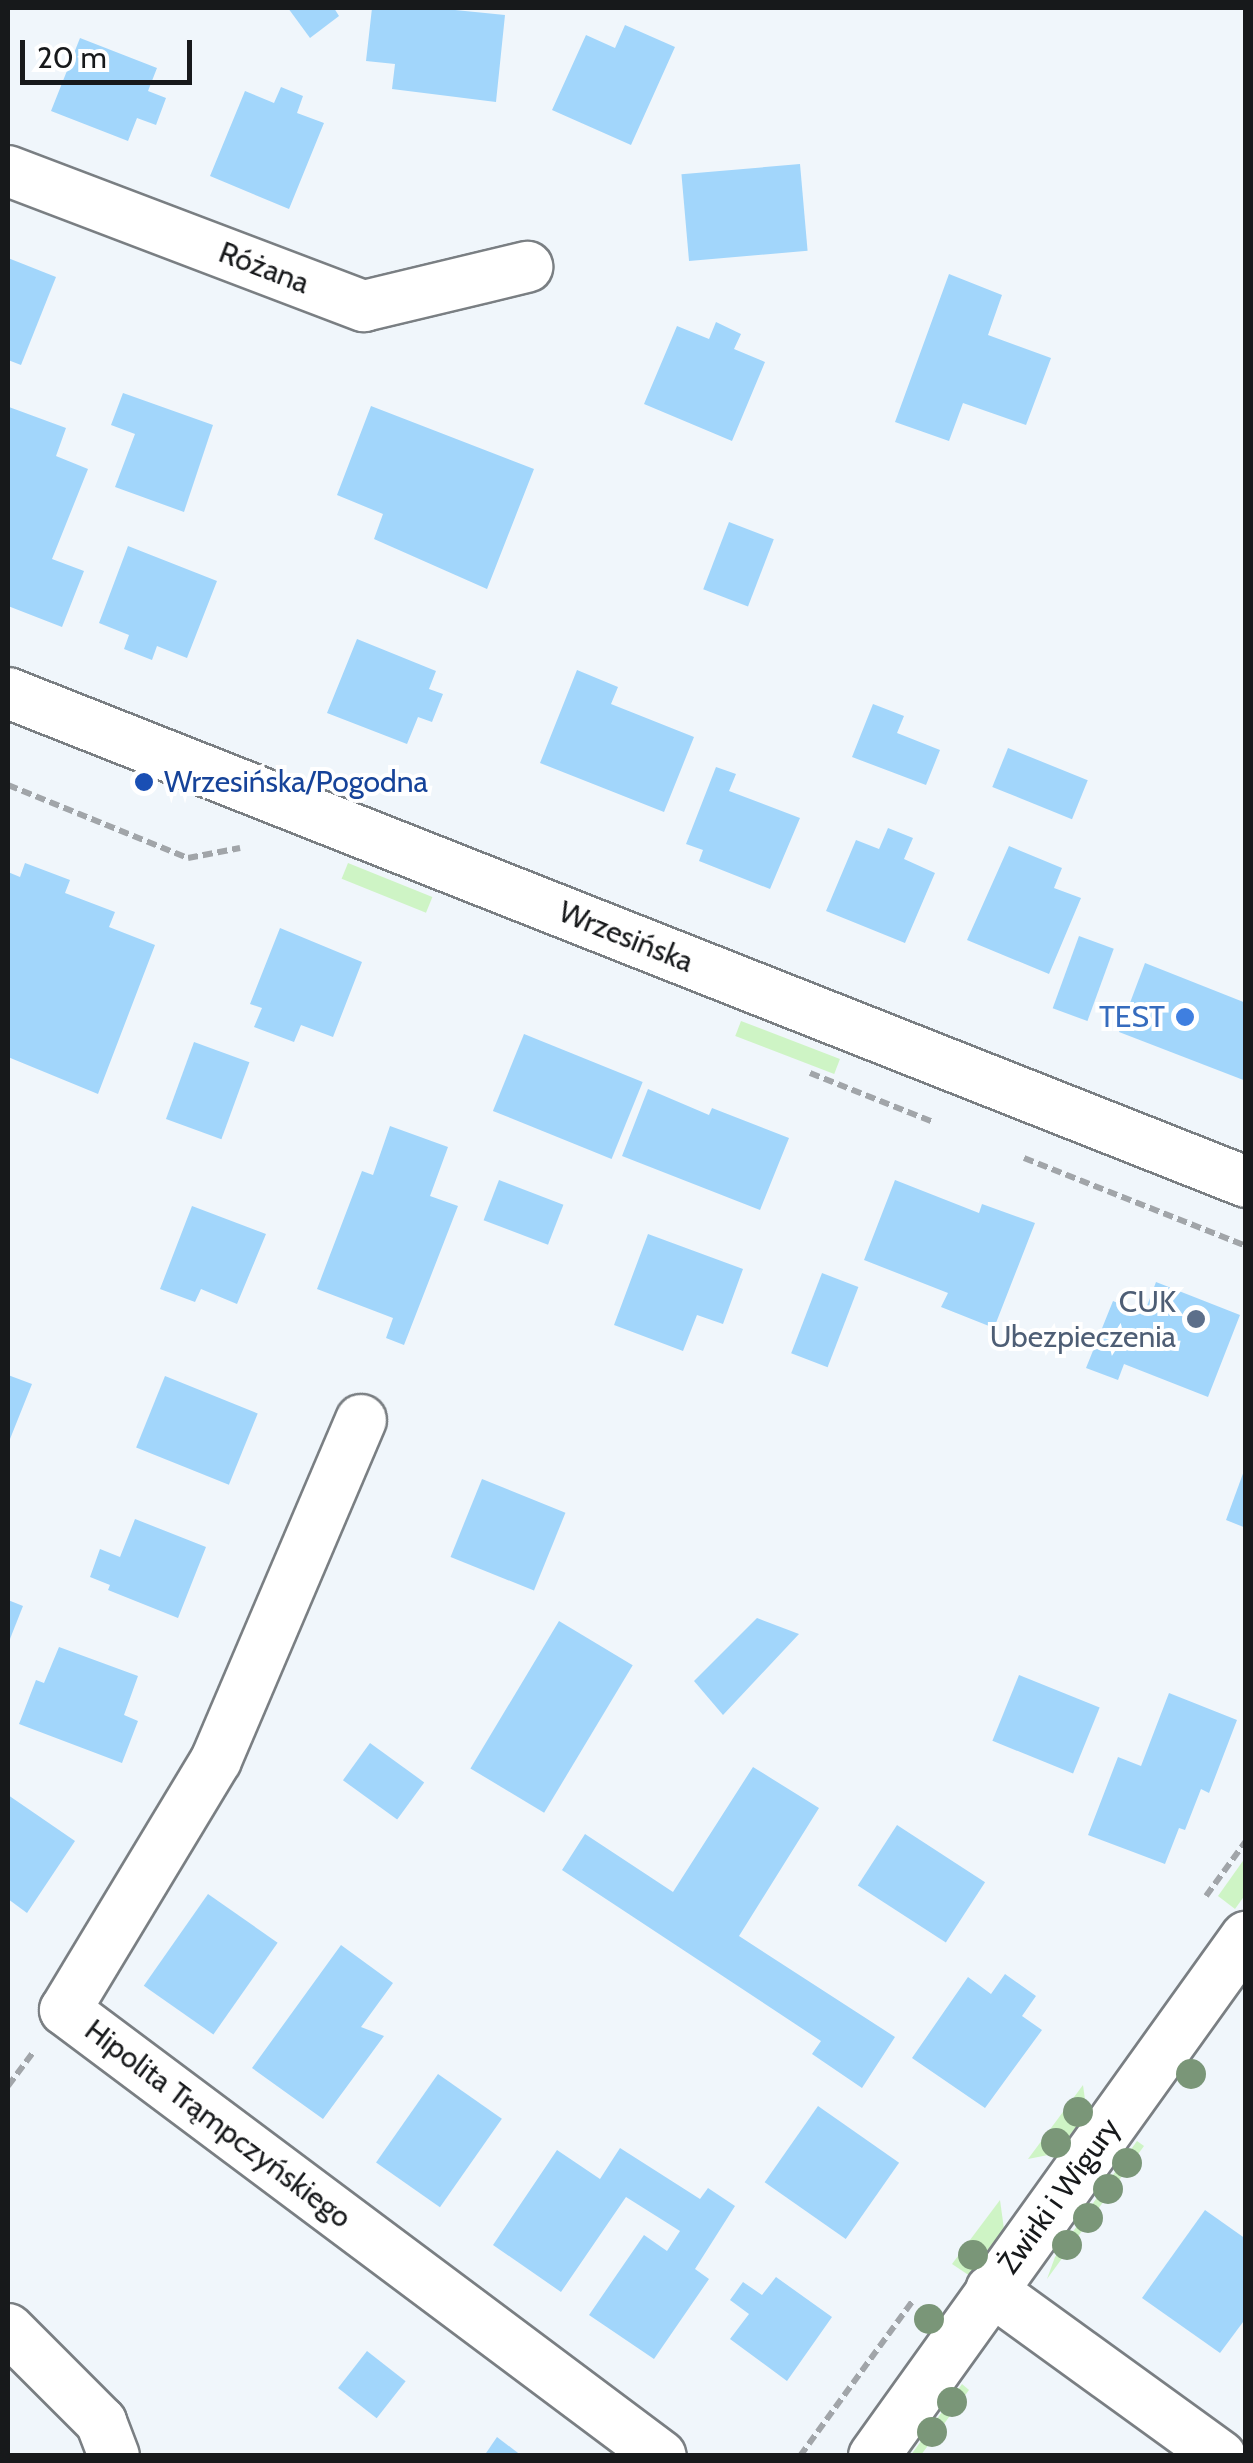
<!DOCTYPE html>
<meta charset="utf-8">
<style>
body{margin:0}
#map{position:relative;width:1253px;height:2463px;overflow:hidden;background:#f0f6fb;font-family:Cabin,sans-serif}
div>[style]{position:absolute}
.green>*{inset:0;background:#cef4c5;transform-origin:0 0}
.building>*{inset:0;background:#a2d6fb;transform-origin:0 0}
.path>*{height:6px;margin-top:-3px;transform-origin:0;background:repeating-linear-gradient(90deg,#a1a5a9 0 10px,transparent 0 15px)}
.roads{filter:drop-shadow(2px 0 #7a7f83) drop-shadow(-2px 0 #7a7f83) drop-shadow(0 2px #7a7f83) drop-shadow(0 -2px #7a7f83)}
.minor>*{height:50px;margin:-25px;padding:0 25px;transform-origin:25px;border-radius:25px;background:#fff}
.trees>*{width:30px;height:30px;margin:-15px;border-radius:50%;background:#7a9678}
.dots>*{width:28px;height:28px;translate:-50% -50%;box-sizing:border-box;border:5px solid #fff;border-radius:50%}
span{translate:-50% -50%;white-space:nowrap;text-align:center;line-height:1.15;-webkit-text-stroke:8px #fff;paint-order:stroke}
.street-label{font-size:30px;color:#17191b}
.transit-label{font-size:30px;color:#164399}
.left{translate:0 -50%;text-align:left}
.shop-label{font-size:30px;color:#366cbe}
.right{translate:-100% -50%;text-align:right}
.service-label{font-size:30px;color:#4e5e75}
.frame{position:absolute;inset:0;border:10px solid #17191b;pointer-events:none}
.scale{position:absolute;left:20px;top:40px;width:172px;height:45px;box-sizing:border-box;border:5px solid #17191b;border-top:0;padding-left:12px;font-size:30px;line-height:35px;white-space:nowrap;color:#17191b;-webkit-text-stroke:8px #fff;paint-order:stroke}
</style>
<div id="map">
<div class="green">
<i style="left:348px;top:863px;width:91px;height:17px;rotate:22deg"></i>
<i style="left:741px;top:1021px;width:106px;height:16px;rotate:21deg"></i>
<i style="clip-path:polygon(1245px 1858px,1245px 1895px,1235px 1909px,1218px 1896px)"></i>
<i style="clip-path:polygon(1083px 2085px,1087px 2114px,1058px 2153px,1028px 2159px)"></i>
<i style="clip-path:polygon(1137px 2141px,1144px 2146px,1047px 2279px,1055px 2257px)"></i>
<i style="clip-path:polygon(1000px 2200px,1004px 2229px,970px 2276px,952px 2264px)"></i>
<i style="clip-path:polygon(962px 2384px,969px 2390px,921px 2455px,911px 2455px)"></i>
</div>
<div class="building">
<i style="clip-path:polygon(288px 8px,334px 8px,339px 16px,310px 38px)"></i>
<i style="clip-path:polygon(372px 8px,435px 8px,505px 15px,496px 102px,392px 89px,395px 64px,366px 61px)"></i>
<i style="clip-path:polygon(625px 25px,675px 47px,631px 145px,552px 110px,586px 35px,615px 48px)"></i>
<i style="clip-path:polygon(80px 38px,157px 68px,148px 91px,166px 98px,156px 125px,137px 118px,128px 141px,51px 111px)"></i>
<i style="clip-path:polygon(281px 87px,303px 96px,297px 113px,324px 123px,289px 209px,210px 176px,245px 91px,274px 103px)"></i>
<i style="left:800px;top:164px;width:87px;height:119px;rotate:85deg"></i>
<i style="clip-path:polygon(8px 258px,56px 277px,21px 365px,8px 360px)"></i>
<i style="clip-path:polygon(949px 274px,1002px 295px,988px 335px,1051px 358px,1026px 425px,963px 403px,949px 441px,895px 422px)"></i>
<i style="clip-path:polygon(716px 322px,741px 334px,734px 349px,765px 362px,732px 441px,644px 404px,677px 326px,709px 339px)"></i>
<i style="clip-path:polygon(123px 393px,213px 425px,184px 512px,115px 487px,135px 434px,111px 425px)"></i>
<i style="clip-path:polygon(371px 406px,534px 469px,487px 589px,374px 539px,383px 514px,337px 495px)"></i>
<i style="clip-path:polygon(9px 407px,66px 428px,56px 456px,88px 469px,52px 559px,84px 571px,62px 627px,8px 606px)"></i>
<i style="left:729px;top:522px;width:48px;height:72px;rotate:21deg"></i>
<i style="clip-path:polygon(128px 546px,217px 581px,187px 658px,157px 646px,152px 660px,124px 649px,129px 635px,99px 623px)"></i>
<i style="clip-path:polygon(357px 639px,436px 671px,429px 689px,443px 694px,432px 722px,418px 717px,407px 744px,327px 713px)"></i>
<i style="clip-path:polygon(577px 670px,618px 687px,611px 704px,694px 737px,664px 812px,540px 763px)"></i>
<i style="clip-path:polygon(873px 704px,904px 716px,897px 733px,940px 750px,926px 785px,852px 757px)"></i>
<i style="left:1008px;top:748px;width:86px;height:42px;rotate:22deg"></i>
<i style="clip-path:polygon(716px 767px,736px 774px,729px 791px,800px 818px,770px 889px,699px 861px,703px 850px,686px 844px)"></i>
<i style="clip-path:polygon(888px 828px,913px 838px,904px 859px,935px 873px,905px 943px,826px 911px,856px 840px,879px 849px)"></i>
<i style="clip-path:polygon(1009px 846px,1062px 868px,1054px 888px,1081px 898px,1049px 974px,967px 940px)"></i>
<i style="clip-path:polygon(25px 863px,70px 880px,65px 893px,115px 912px,109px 927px,155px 945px,98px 1094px,8px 1057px,8px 872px,20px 877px)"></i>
<i style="clip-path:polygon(280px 928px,362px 962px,333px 1037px,301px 1025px,294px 1042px,254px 1027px,262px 1008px,250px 1004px)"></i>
<i style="left:1079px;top:936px;width:37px;height:77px;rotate:20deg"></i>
<i style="clip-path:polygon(1145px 963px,1246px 1003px,1246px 1081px,1119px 1032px)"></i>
<i style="left:524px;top:1034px;width:128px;height:83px;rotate:22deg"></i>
<i style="left:194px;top:1042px;width:59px;height:82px;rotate:20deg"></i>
<i style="clip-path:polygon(648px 1089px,709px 1115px,712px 1108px,789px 1138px,760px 1210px,622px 1156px)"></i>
<i style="clip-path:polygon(390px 1126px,448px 1147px,430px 1196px,458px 1206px,404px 1345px,386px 1338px,393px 1318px,317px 1289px,362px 1171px,373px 1175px)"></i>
<i style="left:499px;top:1180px;width:69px;height:43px;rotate:21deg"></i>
<i style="clip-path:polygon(895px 1180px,979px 1213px,982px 1204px,1035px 1223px,994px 1328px,941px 1307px,948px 1293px,864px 1260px)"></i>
<i style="clip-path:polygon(192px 1206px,266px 1234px,237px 1304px,201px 1289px,195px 1302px,160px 1289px)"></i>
<i style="clip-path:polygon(648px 1234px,743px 1269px,723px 1324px,697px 1315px,683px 1351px,614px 1325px)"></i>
<i style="left:822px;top:1273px;width:39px;height:86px;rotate:21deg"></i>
<i style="clip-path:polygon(1156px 1282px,1240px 1315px,1208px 1397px,1124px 1364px,1118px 1380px,1086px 1368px,1113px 1301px,1144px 1314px)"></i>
<i style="clip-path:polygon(8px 1375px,32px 1384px,8px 1444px)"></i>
<i style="left:165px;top:1376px;width:100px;height:77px;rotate:22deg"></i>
<i style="clip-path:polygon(1245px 1468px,1246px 1468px,1246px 1528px,1226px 1520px)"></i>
<i style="left:482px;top:1479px;width:90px;height:84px;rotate:22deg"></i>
<i style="clip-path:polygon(135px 1519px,206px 1547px,178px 1618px,108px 1590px,110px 1585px,90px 1577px,100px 1549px,120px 1557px)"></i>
<i style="clip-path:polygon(8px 1600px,23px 1606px,8px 1644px)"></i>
<i style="clip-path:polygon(757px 1618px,799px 1634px,723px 1715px,694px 1681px)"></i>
<i style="left:559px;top:1621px;width:86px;height:172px;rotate:31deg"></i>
<i style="clip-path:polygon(59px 1647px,138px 1676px,124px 1715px,138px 1721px,122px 1763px,19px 1724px,36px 1680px,44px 1683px)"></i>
<i style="left:1019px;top:1675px;width:87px;height:71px;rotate:22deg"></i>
<i style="clip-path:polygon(1169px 1693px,1237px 1720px,1209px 1793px,1201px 1789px,1185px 1830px,1179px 1828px,1165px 1864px,1088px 1835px,1118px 1757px,1141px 1766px)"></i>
<i style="left:370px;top:1743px;width:67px;height:46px;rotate:36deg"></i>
<i style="clip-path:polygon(753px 1767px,819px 1808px,739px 1936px,895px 2037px,862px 2088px,812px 2054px,821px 2041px,562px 1870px,585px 1834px,673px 1892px)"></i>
<i style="clip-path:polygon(8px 1795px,75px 1841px,27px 1913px,8px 1899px)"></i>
<i style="left:897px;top:1825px;width:105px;height:72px;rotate:33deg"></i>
<i style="left:208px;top:1894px;width:85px;height:112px;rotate:35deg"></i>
<i style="clip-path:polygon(341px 1945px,393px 1983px,361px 2027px,384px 2036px,323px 2119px,252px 2068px)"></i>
<i style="clip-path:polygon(1005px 1974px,1036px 1996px,1022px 2016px,1042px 2030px,985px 2108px,912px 2058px,968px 1977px,991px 1994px)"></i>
<i style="left:438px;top:2074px;width:78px;height:108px;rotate:35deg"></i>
<i style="left:818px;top:2106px;width:99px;height:93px;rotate:35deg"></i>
<i style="clip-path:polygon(620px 2148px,700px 2199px,708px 2188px,735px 2206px,695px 2269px,709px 2279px,654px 2359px,589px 2315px,644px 2235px,667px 2251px,680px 2231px,626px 2197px,561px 2292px,493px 2245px,557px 2150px,600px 2179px)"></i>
<i style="clip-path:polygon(1205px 2210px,1246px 2239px,1246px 2318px,1220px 2353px,1142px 2298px)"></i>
<i style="clip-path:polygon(776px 2277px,832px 2317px,787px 2381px,730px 2339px,749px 2314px,730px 2300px,743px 2282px,762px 2295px)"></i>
<i style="left:367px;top:2351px;width:49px;height:47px;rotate:38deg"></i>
<i style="clip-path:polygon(497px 2437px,522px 2456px,484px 2456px)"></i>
</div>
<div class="path">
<i style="left:8px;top:785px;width:194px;rotate:22.1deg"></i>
<i style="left:188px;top:858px;width:53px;rotate:-10.9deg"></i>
<i style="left:810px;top:1073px;width:132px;rotate:21.7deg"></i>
<i style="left:1024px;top:1158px;width:239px;rotate:21.6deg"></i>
<i style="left:1206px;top:1896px;width:68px;rotate:-54deg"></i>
<i style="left:8px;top:2086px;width:44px;rotate:-53.4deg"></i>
<i style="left:800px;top:2456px;width:194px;rotate:-54deg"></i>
</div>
<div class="roads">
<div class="minor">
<i style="left:8px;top:171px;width:381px;rotate:20.8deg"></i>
<i style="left:364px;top:306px;width:168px;rotate:-13.5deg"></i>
<i style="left:8px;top:693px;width:1331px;rotate:21.55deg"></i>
<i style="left:361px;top:1420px;width:370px;rotate:113.1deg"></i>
<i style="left:216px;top:1760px;width:292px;rotate:121.1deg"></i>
<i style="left:65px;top:2010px;width:744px;rotate:36.81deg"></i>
<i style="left:991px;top:2290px;width:283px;rotate:35.9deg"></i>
<i style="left:8px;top:2329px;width:132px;rotate:45deg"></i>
<i style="left:101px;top:2422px;width:36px;rotate:69deg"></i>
<i style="left:874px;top:2456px;width:639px;rotate:-54.37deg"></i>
</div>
</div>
<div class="trees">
<i style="left:1191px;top:2074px"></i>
<i style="left:1078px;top:2112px"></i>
<i style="left:1056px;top:2143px"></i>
<i style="left:1127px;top:2163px"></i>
<i style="left:1108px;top:2189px"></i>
<i style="left:1088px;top:2218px"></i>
<i style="left:1067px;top:2245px"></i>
<i style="left:973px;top:2255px"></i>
<i style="left:929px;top:2319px"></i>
<i style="left:952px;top:2402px"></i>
<i style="left:932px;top:2432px"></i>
</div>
<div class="dots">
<i style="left:144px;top:782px;background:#1a4fb4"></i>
<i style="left:1185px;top:1017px;background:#3f7fe0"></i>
<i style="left:1196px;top:1319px;background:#5c6f8a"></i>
</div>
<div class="street-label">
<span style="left:264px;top:268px;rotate:21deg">Różana</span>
<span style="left:626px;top:937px;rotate:22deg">Wrzesińska</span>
<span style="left:218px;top:2124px;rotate:37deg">Hipolita Trąmpczyńskiego</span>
<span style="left:1059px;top:2196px;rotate:-54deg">Żwirki i Wigury</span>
</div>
<div class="transit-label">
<span class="left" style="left:164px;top:782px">Wrzesińska/Pogodna</span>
</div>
<div class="shop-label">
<span class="right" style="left:1165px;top:1017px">TEST</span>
</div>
<div class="service-label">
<span class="right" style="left:1176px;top:1319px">CUK<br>Ubezpieczenia</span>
</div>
<div class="frame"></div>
<div class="scale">20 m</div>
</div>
